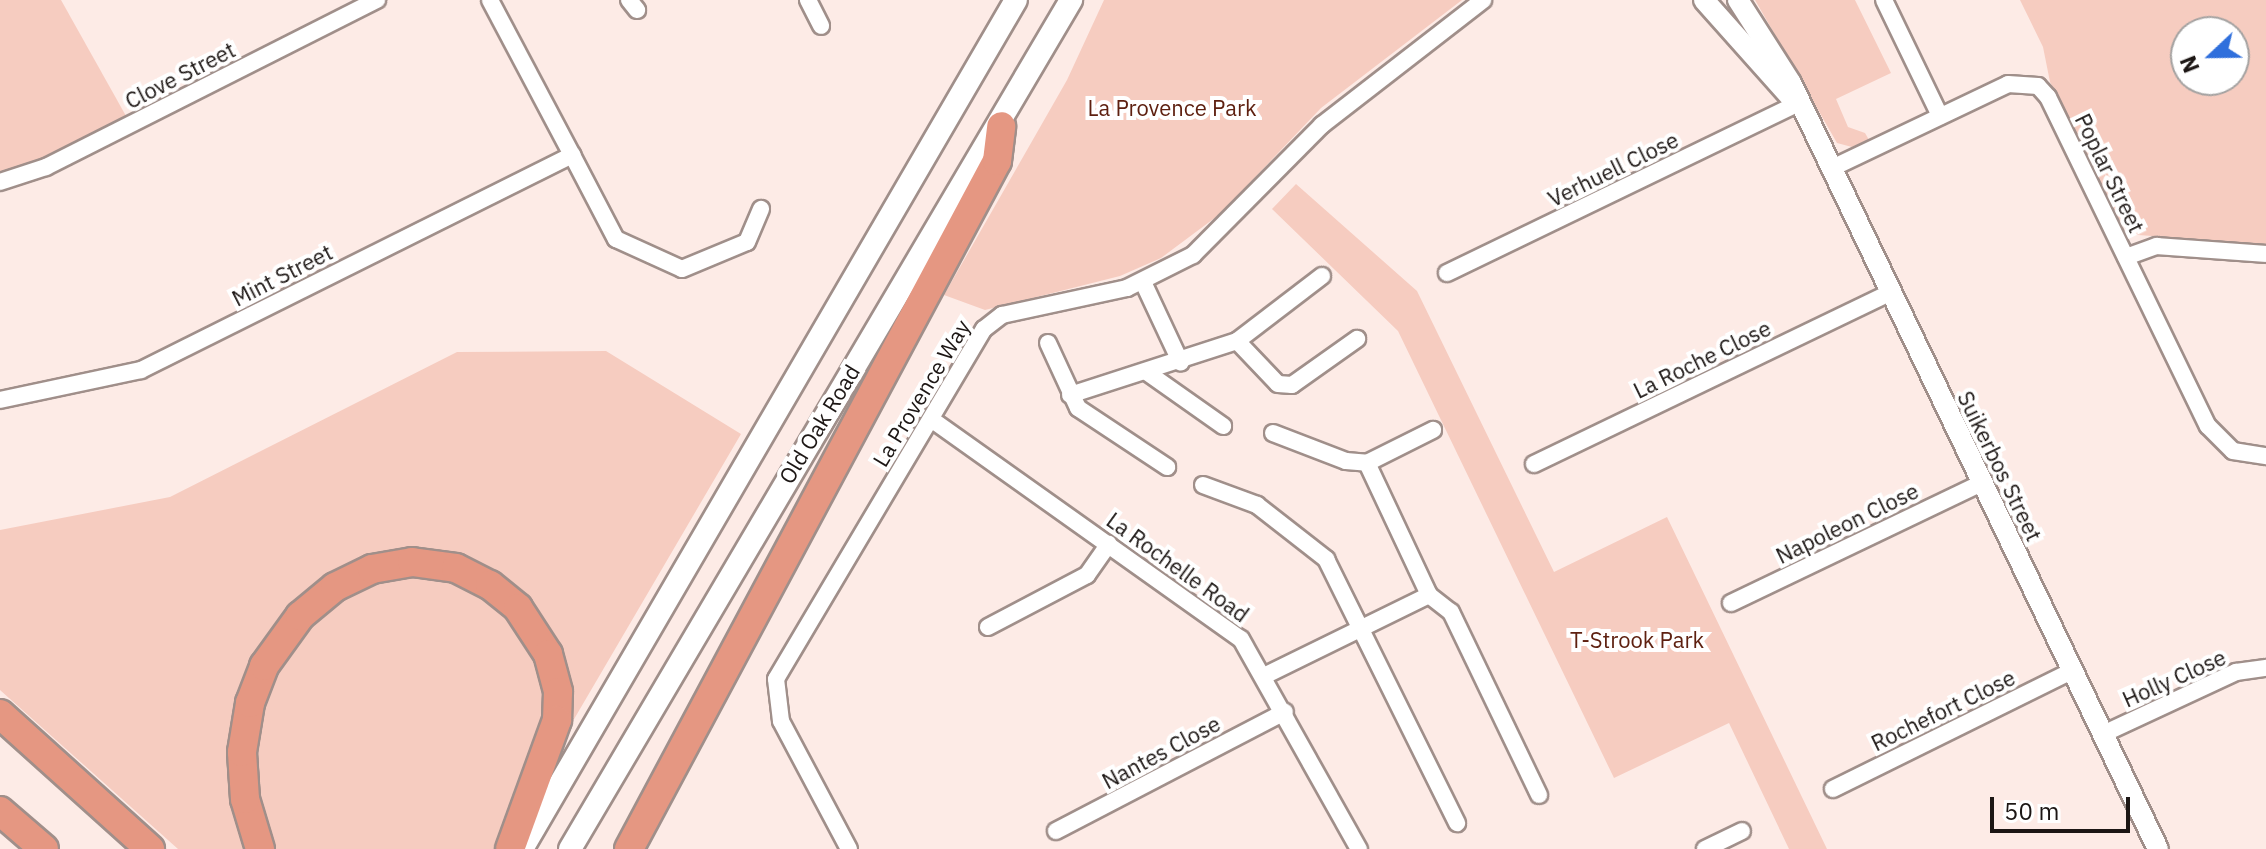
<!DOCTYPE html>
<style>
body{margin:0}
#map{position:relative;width:2266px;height:849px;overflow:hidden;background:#fdebe6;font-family:"IBM Plex Sans",sans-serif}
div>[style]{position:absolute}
.green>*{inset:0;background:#f6ccc0}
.roads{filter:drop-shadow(2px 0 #a08f8a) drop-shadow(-2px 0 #a08f8a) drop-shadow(0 2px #a08f8a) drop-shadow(0 -2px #a08f8a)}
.minor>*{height:16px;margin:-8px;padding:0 8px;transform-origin:8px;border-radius:8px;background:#fff}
.tertiary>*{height:20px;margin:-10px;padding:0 10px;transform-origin:10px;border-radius:10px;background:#fff}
.secondary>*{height:22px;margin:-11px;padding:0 11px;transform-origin:11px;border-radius:11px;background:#fff}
.motorway>*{height:28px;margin:-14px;padding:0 14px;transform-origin:14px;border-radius:14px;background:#e59782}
span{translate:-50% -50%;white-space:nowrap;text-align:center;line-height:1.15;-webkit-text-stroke:8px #fff;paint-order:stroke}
.street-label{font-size:22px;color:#1c1614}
.park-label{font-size:22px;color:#5e2010}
.north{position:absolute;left:2170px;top:16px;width:80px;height:80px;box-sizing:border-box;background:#fff;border:2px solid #a4a2a1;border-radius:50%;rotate:248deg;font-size:22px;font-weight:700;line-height:32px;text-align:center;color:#1c1614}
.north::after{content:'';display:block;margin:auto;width:28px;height:36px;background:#2f6fdc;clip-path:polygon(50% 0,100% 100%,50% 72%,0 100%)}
.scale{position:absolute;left:1990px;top:797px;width:140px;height:36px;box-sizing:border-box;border:4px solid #1c1614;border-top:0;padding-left:10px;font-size:24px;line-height:28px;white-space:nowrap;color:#1c1614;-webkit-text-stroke:6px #fff;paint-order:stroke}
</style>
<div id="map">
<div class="green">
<i style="clip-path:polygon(0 0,61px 0,126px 116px,37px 161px,0 172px)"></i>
<i style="clip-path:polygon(1104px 0,1462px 0,1321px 108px,1220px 214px,1161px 258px,1120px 276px,985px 310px,944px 295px,1067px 80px)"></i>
<i style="clip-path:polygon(1755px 0,1855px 0,1891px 73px,1836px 99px,1848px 127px,1865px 133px,1869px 140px,1852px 147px,1837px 143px)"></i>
<i style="clip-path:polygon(evenodd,2020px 0,2266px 0,2266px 244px,2138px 235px,2123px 227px,2050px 82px,2043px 47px,2020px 0,2186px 32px,2234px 32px,2234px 80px,2186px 80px,2186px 32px)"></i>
<i style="clip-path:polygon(1296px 184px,1417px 291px,1554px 572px,1667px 517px,1827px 849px,1789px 849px,1729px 723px,1614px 778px,1398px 331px,1272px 209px)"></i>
<i style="clip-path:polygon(606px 351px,741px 434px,498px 849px,178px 849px,0 690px,0 530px,170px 497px,457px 352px)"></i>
</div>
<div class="roads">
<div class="minor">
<i style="left:629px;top:0;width:13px;rotate:51deg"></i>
<i style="left:808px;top:0;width:29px;rotate:63deg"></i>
<i style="left:1884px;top:0;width:129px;rotate:64.2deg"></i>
<i style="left:572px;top:155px;width:95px;rotate:62.4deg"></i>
<i style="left:616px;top:239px;width:72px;rotate:24.4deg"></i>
<i style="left:682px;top:269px;width:70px;rotate:-22.6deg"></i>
<i style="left:747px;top:242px;width:36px;rotate:-67deg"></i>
<i style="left:1830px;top:169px;width:197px;rotate:-25.5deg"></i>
<i style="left:2008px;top:84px;width:30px;rotate:4deg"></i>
<i style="left:2038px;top:86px;width:15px;rotate:48deg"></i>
<i style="left:2048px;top:97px;width:366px;rotate:64.1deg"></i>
<i style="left:2208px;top:426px;width:35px;rotate:45deg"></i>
<i style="left:2233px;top:451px;width:33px;rotate:9deg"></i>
<i style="left:0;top:182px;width:48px;rotate:-18.1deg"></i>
<i style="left:46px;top:167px;width:371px;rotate:-26.8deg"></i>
<i style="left:2126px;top:257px;width:33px;rotate:-20deg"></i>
<i style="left:2157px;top:246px;width:109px;rotate:4.2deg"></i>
<i style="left:1447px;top:273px;width:389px;rotate:-25.8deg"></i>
<i style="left:1143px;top:282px;width:89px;rotate:64.9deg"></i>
<i style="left:1237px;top:341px;width:59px;rotate:46.4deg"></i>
<i style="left:1278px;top:384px;width:14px;rotate:4deg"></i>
<i style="left:1292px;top:385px;width:80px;rotate:-35.3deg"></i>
<i style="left:1048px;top:343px;width:72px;rotate:65.2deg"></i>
<i style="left:1078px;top:408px;width:107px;rotate:33.5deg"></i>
<i style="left:1148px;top:373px;width:92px;rotate:35.2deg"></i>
<i style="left:1070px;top:395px;width:176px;rotate:-17.9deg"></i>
<i style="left:1237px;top:341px;width:107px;rotate:-37.4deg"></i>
<i style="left:0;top:400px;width:144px;rotate:-12deg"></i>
<i style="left:141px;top:370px;width:482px;rotate:-26.5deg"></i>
<i style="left:572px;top:155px;width:175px;rotate:-117.9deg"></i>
<i style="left:931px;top:419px;width:380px;rotate:35.4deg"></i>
<i style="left:1241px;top:639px;width:241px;rotate:60.7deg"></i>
<i style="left:1273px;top:433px;width:78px;rotate:21deg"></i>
<i style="left:1346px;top:461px;width:21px;rotate:5deg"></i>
<i style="left:1367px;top:463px;width:74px;rotate:-26.6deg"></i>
<i style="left:1367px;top:463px;width:146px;rotate:64.8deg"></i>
<i style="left:1429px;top:595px;width:28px;rotate:38deg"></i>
<i style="left:1451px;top:612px;width:203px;rotate:64.3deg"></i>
<i style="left:1534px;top:464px;width:395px;rotate:-25.7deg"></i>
<i style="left:1203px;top:485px;width:58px;rotate:20.3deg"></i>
<i style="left:1257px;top:505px;width:88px;rotate:38deg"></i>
<i style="left:1326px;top:559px;width:295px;rotate:63.6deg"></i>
<i style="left:1731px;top:603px;width:278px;rotate:-25.6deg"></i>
<i style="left:988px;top:627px;width:112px;rotate:-27.7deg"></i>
<i style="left:1087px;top:575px;width:38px;rotate:-55deg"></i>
<i style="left:1266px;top:675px;width:182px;rotate:-26.1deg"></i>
<i style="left:2103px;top:734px;width:147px;rotate:-25deg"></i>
<i style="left:2236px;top:672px;width:30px;rotate:-8deg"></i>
<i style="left:1833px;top:789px;width:267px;rotate:-26.3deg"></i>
<i style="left:1056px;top:831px;width:258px;rotate:-27.5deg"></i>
<i style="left:849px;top:849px;width:145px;rotate:-118deg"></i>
<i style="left:781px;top:721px;width:42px;rotate:-96.8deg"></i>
<i style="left:776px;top:679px;width:407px;rotate:-59.3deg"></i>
<i style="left:984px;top:329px;width:23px;rotate:-38deg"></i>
<i style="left:1002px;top:315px;width:128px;rotate:-12.2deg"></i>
<i style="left:1127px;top:288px;width:74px;rotate:-26.6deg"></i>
<i style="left:1193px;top:255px;width:183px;rotate:-45.2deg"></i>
<i style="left:1322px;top:125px;width:204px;rotate:-37.8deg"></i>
<i style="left:1705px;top:849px;width:41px;rotate:-25.9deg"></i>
</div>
<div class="tertiary">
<i style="left:1704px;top:0;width:135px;rotate:48.3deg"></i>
<i style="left:1738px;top:0;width:98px;rotate:57.4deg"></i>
<i style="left:1791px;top:83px;width:849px;rotate:64.4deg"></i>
</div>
<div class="secondary">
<i style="left:522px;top:849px;width:982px;rotate:-59.81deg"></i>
<i style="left:570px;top:849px;width:986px;rotate:-59.45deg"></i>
</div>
<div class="motorway">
<i style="left:0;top:714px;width:202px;rotate:42deg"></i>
<i style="left:0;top:811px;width:58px;rotate:40.8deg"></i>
<i style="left:260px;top:849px;width:52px;rotate:-106.7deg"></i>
<i style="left:245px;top:799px;width:47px;rotate:-93.7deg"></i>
<i style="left:242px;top:752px;width:50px;rotate:-80.7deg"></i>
<i style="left:250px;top:703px;width:40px;rotate:-69deg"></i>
<i style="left:264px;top:666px;width:62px;rotate:-54.2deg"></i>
<i style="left:300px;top:616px;width:45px;rotate:-39.6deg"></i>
<i style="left:335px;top:587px;width:41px;rotate:-25.9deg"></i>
<i style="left:372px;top:569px;width:41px;rotate:-9.9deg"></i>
<i style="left:412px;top:562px;width:44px;rotate:7.8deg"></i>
<i style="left:456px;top:568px;width:38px;rotate:27deg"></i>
<i style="left:490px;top:585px;width:36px;rotate:39deg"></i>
<i style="left:518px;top:608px;width:55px;rotate:56.9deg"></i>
<i style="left:548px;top:654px;width:39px;rotate:75deg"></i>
<i style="left:558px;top:692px;width:28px;rotate:92deg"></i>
<i style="left:557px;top:720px;width:137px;rotate:110deg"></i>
<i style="left:629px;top:849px;width:780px;rotate:-61.86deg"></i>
<i style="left:997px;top:161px;width:35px;rotate:-83deg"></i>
</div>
</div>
<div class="street-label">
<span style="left:180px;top:75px;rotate:-27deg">Clove Street</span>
<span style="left:1613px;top:169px;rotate:-26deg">Verhuell Close</span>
<span style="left:2110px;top:173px;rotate:64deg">Poplar Street</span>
<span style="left:282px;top:275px;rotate:-27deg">Mint Street</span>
<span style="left:1702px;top:359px;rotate:-26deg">La Roche Close</span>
<span style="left:921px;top:393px;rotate:-59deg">La Provence Way</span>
<span style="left:819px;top:424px;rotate:-59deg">Old Oak Road</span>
<span style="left:2000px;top:466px;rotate:64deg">Suikerbos Street</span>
<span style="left:1847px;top:523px;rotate:-26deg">Napoleon Close</span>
<span style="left:1178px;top:567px;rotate:36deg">La Rochelle Road</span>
<span style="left:2174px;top:678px;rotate:-24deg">Holly Close</span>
<span style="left:1943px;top:710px;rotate:-26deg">Rochefort Close</span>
<span style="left:1161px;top:752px;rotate:-28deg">Nantes Close</span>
</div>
<div class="park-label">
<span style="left:1172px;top:108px">La Provence Park</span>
<span style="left:1637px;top:640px">T-Strook Park</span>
</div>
<div class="north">N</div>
<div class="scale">50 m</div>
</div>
